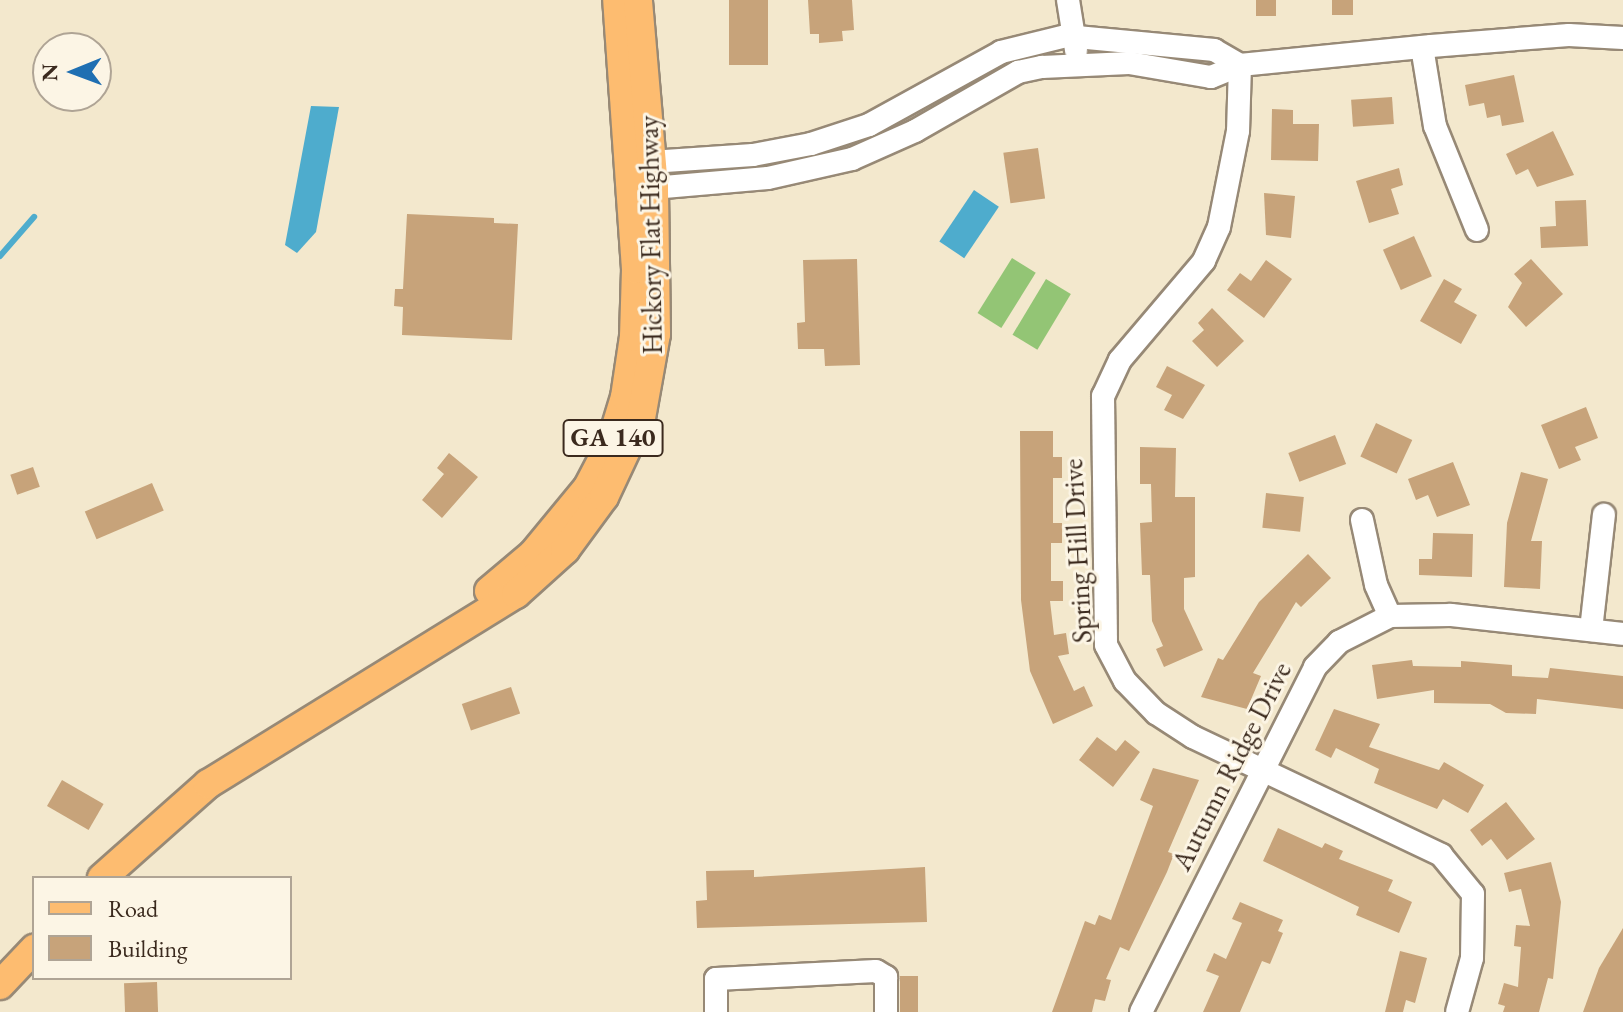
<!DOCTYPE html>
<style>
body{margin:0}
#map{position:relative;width:1623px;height:1012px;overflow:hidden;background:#f3e8cd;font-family:"EB Garamond",serif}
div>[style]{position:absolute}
.green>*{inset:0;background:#93c575;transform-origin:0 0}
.water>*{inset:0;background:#4eaccd;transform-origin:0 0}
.stream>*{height:6px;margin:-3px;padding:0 3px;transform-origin:3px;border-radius:3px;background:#4eaccd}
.building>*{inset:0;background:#c7a37a;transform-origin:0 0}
.roads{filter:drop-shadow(2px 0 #978976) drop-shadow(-2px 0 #978976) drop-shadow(0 2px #978976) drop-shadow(0 -2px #978976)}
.minor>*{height:22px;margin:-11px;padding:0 11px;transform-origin:11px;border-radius:11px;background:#fff}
.major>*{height:28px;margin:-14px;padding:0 14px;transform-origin:14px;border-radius:14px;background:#fdbc70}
span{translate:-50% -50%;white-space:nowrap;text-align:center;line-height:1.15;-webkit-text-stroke:6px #fcf5e5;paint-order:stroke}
.shield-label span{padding:2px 6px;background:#fcf5e5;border:2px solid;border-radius:6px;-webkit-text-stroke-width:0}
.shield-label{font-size:26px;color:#3b2a1e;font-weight:700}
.street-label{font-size:28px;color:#3b2a1e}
.legend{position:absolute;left:32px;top:876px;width:260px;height:104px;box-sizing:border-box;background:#fcf5e5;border:2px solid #afa495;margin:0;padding:10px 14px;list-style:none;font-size:24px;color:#3b2a1e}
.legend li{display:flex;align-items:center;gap:16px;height:40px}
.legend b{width:40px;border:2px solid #afa495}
.north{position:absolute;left:32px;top:32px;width:80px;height:80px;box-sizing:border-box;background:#fcf5e5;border:2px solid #afa495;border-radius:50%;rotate:269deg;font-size:22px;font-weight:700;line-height:32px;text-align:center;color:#3b2a1e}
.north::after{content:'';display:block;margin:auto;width:28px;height:36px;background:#1f6fb2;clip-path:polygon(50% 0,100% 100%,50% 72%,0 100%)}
</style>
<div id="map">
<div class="green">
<i style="left:1012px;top:258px;width:28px;height:65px;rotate:32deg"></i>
<i style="left:1046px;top:279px;width:29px;height:65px;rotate:31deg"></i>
</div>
<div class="water">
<i style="clip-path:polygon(311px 106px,339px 107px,316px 232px,297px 253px,285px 245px)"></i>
<i style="left:974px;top:190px;width:30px;height:62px;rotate:34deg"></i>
</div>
<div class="stream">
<i style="left:0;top:256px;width:52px;rotate:-48.9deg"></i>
</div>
<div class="building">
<i style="left:729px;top:0;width:39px;height:65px"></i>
<i style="clip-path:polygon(808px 0,852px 0,854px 30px,842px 31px,843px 41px,819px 43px,819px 34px,810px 34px)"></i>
<i style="left:1256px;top:0;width:20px;height:16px"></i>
<i style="left:1332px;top:0;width:21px;height:15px"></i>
<i style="clip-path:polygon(1514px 75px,1524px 122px,1502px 126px,1500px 115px,1487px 118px,1484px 103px,1469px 106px,1465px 85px)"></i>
<i style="left:1392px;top:97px;width:27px;height:41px;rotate:86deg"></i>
<i style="clip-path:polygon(1272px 109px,1293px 110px,1293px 124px,1319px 124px,1318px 161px,1271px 160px)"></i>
<i style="clip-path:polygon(1553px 131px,1574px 175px,1537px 187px,1528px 169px,1516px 175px,1506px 154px)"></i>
<i style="left:1038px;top:148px;width:51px;height:35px;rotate:82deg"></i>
<i style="clip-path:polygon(1399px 168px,1403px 185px,1391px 189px,1399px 214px,1369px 223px,1356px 181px)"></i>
<i style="clip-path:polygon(1264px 193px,1295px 196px,1291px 238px,1266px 235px)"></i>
<i style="clip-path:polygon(1586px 200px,1588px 246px,1541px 248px,1540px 227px,1556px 226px,1555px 201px)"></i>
<i style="clip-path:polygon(407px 214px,494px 218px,494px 223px,518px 224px,512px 340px,402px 335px,403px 307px,394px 306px,395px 289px,403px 289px)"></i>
<i style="left:1414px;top:236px;width:44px;height:34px;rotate:66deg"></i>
<i style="clip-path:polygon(857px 259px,860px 365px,825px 366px,824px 349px,798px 349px,797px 323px,805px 322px,803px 260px)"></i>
<i style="clip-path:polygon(1531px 259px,1563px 294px,1526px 327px,1508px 307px,1522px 283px,1514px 274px)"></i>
<i style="clip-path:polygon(1266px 260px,1292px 279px,1264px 318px,1227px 290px,1240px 273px,1251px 281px)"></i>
<i style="clip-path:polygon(1444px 279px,1462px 289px,1454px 302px,1477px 315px,1461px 344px,1420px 321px)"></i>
<i style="clip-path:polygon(1212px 308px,1244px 341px,1217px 367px,1192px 341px,1204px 330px,1198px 323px)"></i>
<i style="clip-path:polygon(1167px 366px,1205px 385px,1183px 419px,1164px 410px,1172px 395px,1156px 387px)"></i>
<i style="clip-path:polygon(1586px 407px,1598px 438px,1575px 447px,1581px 460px,1559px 469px,1541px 425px)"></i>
<i style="left:1376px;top:423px;width:40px;height:37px;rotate:25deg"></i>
<i style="clip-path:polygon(1020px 431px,1053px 431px,1053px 457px,1062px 457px,1062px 478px,1053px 478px,1053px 523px,1062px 523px,1062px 543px,1051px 543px,1051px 581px,1063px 581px,1063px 601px,1050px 601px,1054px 635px,1066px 633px,1069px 654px,1058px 656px,1074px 691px,1084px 686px,1093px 706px,1053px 724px,1030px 671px,1021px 600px)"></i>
<i style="left:1335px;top:435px;width:31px;height:50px;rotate:69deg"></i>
<i style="clip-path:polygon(1140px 447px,1176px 448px,1175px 497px,1195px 497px,1195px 577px,1184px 578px,1184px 609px,1203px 650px,1164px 667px,1156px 649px,1163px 646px,1152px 621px,1150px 575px,1142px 575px,1140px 523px,1152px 522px,1151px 484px,1140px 484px)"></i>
<i style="clip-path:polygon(449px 453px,478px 477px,442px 518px,422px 500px,444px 474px,437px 468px)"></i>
<i style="clip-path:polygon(1453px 462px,1470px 505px,1437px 517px,1428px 495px,1416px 500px,1408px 479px)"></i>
<i style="left:33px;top:467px;width:21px;height:24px;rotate:71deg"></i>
<i style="clip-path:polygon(1521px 472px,1548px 479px,1531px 541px,1542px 541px,1540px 589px,1504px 587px,1507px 523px)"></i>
<i style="left:152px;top:483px;width:30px;height:73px;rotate:67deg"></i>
<i style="left:1266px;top:493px;width:38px;height:35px;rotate:6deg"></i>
<i style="clip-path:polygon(1433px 533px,1473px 534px,1472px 577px,1419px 575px,1419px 559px,1432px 559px)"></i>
<i style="clip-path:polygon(1308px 554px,1331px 578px,1301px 607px,1296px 602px,1253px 673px,1261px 676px,1247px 709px,1201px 697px,1218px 658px,1223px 660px,1259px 602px)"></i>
<i style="clip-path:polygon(1412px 660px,1413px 666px,1461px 667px,1461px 661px,1512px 665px,1512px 676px,1548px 678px,1550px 668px,1623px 676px,1623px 709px,1537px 699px,1536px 714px,1506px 713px,1490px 704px,1434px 703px,1434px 690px,1377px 699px,1372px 665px)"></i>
<i style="left:511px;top:687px;width:28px;height:52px;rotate:71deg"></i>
<i style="clip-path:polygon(1334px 709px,1380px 724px,1369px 747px,1439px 770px,1444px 762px,1484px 785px,1468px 813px,1443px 799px,1437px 809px,1374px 783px,1379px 769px,1336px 748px,1331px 758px,1315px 750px)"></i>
<i style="clip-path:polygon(1097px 737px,1116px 751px,1125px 740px,1140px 752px,1113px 787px,1079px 760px)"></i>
<i style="clip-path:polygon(1153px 768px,1199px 780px,1168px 852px,1174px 854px,1167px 872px,1129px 951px,1120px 947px,1106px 979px,1111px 980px,1105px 1001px,1095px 999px,1092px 1012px,1052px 1012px,1085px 921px,1095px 925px,1099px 915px,1111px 920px,1153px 806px,1140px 800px)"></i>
<i style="left:62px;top:780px;width:48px;height:30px;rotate:30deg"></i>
<i style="clip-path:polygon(1506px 802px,1535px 839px,1507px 860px,1491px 839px,1482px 846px,1470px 830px)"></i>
<i style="clip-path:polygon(1278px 828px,1322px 848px,1325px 843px,1343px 851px,1339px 859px,1393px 880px,1388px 891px,1412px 902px,1399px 933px,1356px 915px,1359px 907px,1263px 861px)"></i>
<i style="clip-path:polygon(1551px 862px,1561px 902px,1553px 979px,1548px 978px,1539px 1012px,1503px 1012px,1505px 1006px,1498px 1004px,1504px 983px,1518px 987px,1521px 947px,1514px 946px,1516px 925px,1530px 926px,1521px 889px,1509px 892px,1504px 873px)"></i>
<i style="clip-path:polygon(925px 867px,927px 922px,697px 928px,696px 901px,707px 900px,706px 871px,754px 870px,754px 877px)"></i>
<i style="clip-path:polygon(1240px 902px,1283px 920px,1278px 931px,1283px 933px,1270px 964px,1262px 961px,1240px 1012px,1203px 1012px,1219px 976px,1206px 971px,1214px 953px,1226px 959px,1242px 923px,1232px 919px)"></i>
<i style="clip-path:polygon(1623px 928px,1623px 1012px,1583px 1012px,1599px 968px)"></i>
<i style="clip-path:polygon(1400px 951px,1427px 958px,1415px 1003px,1406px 1000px,1403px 1012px,1385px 1012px)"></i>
<i style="left:900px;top:976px;width:18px;height:36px"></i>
<i style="left:157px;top:982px;width:30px;height:33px;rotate:88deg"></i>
</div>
<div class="roads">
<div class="minor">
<i style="left:1068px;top:0;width:51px;rotate:80.9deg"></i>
<i style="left:1422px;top:47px;width:80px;rotate:80.7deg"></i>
<i style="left:1435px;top:126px;width:112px;rotate:68deg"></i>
<i style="left:1240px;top:65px;width:66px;rotate:91.7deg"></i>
<i style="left:1238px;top:131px;width:98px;rotate:101.2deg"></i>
<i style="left:1219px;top:227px;width:37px;rotate:114deg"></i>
<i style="left:1204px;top:261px;width:130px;rotate:130.3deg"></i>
<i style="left:1120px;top:360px;width:40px;rotate:115deg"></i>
<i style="left:1103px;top:396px;width:249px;rotate:89.3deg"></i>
<i style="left:1106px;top:645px;width:41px;rotate:62.2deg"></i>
<i style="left:1125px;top:681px;width:45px;rotate:45.9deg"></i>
<i style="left:1156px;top:713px;width:44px;rotate:33deg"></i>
<i style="left:1193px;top:737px;width:275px;rotate:25.4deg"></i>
<i style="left:1441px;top:855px;width:50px;rotate:50.6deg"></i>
<i style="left:1473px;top:894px;width:64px;rotate:90.9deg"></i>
<i style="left:1472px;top:958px;width:56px;rotate:105.5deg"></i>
<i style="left:636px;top:163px;width:117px;rotate:-3.9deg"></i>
<i style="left:753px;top:155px;width:59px;rotate:-10.7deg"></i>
<i style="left:811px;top:144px;width:61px;rotate:-18.1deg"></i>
<i style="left:869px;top:125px;width:151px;rotate:-28.9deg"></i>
<i style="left:1001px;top:52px;width:67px;rotate:-13.8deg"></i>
<i style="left:1066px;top:36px;width:149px;rotate:5.4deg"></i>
<i style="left:1214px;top:50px;width:30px;rotate:30deg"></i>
<i style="left:641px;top:189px;width:127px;rotate:-5deg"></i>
<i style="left:768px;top:178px;width:86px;rotate:-12.7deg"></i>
<i style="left:852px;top:159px;width:69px;rotate:-24deg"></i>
<i style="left:915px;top:131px;width:119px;rotate:-29.8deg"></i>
<i style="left:1018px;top:72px;width:25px;rotate:-12deg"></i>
<i style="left:1042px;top:67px;width:87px;rotate:-2.6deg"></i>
<i style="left:1129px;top:63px;width:83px;rotate:9.7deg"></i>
<i style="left:1211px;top:77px;width:31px;rotate:-22deg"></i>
<i style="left:1240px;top:65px;width:192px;rotate:-5.7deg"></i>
<i style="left:1431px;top:46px;width:138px;rotate:-4.6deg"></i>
<i style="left:1569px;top:35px;width:54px;rotate:3.2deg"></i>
<i style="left:1362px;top:520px;width:66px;rotate:77.8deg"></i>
<i style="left:1376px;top:585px;width:34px;rotate:66deg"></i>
<i style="left:1591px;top:630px;width:116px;rotate:-83.6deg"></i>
<i style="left:716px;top:1012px;width:33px;rotate:-90deg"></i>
<i style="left:716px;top:979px;width:160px;rotate:-2.9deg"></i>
<i style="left:876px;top:971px;width:12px;rotate:31deg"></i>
<i style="left:886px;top:977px;width:35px;rotate:90deg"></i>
<i style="left:1141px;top:1012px;width:386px;rotate:-63.2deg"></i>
<i style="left:1315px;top:667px;width:35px;rotate:-46deg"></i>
<i style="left:1339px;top:642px;width:57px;rotate:-27deg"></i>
<i style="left:1390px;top:616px;width:61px;rotate:-0.9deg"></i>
<i style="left:1451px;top:615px;width:173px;rotate:6.3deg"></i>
</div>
<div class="major">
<i style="left:489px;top:591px;width:57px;rotate:-40.1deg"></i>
<i style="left:533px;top:554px;width:87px;rotate:-50.6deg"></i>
<i style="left:588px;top:487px;width:50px;rotate:-62.4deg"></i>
<i style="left:611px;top:443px;width:48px;rotate:-73.1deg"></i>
<i style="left:625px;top:397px;width:61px;rotate:-81.5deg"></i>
<i style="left:634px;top:337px;width:68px;rotate:-88.3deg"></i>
<i style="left:636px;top:269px;width:270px;rotate:-94deg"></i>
<i style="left:102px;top:878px;width:142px;rotate:-41.6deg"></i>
<i style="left:208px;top:784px;width:362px;rotate:-31.7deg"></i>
<i style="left:516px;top:594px;width:66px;rotate:-41.9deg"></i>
<i style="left:565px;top:550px;width:66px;rotate:-53.7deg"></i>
<i style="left:604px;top:497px;width:87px;rotate:-64.9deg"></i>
<i style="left:641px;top:418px;width:85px;rotate:-79.9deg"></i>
<i style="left:656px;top:334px;width:146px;rotate:-90.8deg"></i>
<i style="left:654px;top:188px;width:189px;rotate:-94.9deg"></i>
<i style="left:0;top:985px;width:50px;rotate:-46.6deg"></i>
</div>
</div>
<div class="shield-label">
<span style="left:613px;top:438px">GA 140</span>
</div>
<div class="street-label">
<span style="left:650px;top:235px;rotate:-91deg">Hickory Flat Highway</span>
<span style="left:1077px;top:551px;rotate:-93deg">Spring Hill Drive</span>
<span style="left:1231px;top:766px;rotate:-63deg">Autumn Ridge Drive</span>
</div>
<ul class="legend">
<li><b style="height:10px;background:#fdbc70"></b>Road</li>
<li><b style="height:22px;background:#c7a37a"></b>Building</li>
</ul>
<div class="north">N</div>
</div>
